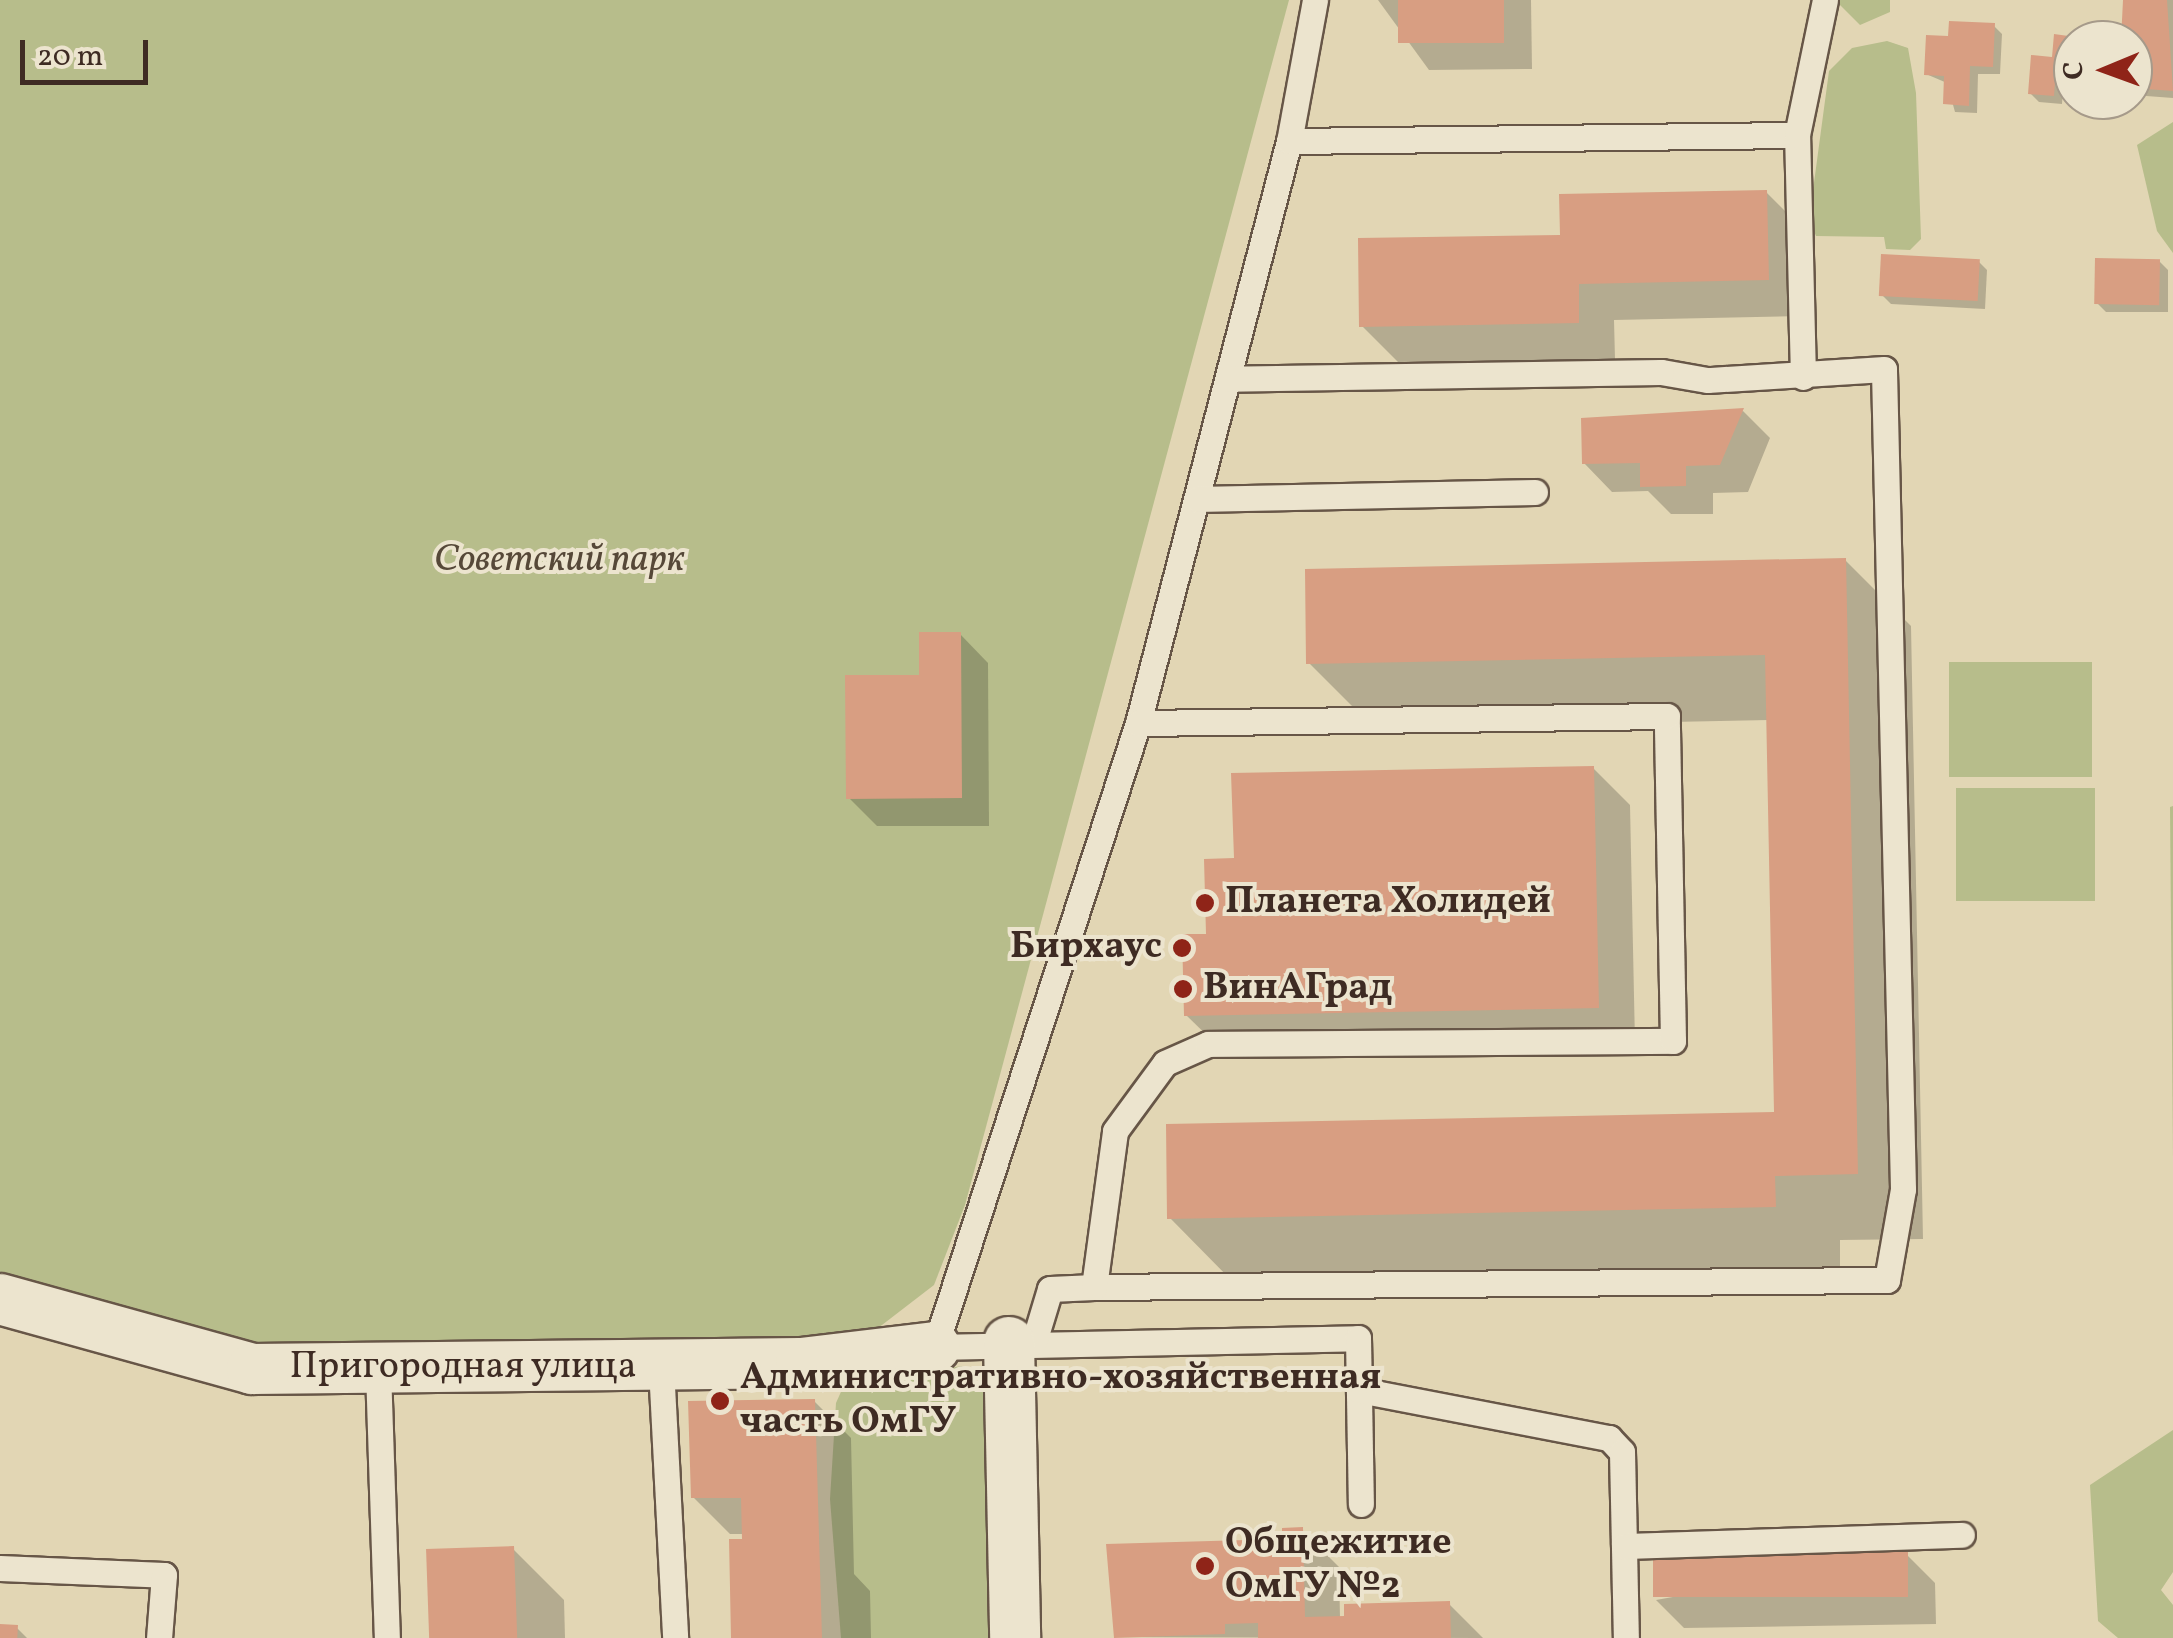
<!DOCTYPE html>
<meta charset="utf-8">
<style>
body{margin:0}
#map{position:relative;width:2173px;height:1638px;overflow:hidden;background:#e2d6b4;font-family:Vollkorn,serif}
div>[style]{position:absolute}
.green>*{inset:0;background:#b7bd8b;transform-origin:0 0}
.shadow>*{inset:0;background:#0003}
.building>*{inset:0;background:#d89e82;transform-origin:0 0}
.roads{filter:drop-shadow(2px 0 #675647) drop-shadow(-2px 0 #675647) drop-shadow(0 2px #675647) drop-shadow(0 -2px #675647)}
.lane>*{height:25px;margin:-12.5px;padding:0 12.5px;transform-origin:12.5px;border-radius:12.5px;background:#ece4ce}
.street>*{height:50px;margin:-25px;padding:0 25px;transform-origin:25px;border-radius:25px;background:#ece4ce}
.dots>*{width:28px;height:28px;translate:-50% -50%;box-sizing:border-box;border:5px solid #ece4ce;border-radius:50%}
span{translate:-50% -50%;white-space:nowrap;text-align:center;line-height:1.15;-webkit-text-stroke:8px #ece4ce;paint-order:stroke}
.park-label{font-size:38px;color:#564838;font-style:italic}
.poi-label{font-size:38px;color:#3e2b23;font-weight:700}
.left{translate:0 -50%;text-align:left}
.right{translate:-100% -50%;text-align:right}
.street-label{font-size:38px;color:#3e2b23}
.north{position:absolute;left:2053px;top:20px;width:100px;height:100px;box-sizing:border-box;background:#ece4ce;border:2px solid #a69a8a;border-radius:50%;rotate:269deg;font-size:28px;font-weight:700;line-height:40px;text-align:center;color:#3e2b23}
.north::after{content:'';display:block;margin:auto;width:35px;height:45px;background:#8f2418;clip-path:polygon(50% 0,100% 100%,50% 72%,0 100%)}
.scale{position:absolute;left:20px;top:40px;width:128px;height:45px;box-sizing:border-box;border:5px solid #3e2b23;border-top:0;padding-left:12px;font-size:30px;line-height:35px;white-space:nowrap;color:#3e2b23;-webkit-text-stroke:8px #ece4ce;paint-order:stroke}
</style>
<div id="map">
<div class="green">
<i style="clip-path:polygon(0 0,1289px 0,965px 1205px,934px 1285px,856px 1345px,269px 1352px,0 1276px)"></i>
<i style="clip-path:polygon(1835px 0,1890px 0,1890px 12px,1860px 25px)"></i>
<i style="clip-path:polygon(1887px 41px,1908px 48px,1916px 93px,1921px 239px,1910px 250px,1886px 249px,1884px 237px,1816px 236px,1809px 220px,1829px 71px,1852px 48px)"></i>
<i style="clip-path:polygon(2173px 122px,2173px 253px,2157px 231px,2137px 145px)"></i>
<i style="left:2092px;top:662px;width:115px;height:143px;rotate:90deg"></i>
<i style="left:1956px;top:788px;width:139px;height:113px"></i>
<i style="clip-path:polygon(2173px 806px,2173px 1159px,2170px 807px)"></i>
<i style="clip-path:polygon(962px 1366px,989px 1396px,995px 1638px,841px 1638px,830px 1499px,836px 1403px,844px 1385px)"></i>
<i style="clip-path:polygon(2173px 1430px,2173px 1572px,2161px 1590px,2173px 1605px,2173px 1638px,2118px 1638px,2098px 1621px,2090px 1485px)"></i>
</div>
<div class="shadow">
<i style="clip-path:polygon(1378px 0,1531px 0,1532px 69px,1429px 70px)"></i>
<i style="clip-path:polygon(2126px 0,2173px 0,2173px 98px,2133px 95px)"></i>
<i style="clip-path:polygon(1993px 25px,2002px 34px,2000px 74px,1978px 74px,1977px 113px,1955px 112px,1947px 83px,1926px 74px,1950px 39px)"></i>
<i style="clip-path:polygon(2057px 37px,2102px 40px,2073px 40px,2073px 90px,2063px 89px,2062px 104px,2039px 102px,2030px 93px,2054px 60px)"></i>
<i style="clip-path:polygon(1766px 192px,1803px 229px,1805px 316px,1614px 320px,1615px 359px,1398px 362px,1362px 326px,1563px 237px)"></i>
<i style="clip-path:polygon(1978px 261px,1987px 270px,1985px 309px,1891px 304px,1882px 295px)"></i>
<i style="clip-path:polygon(2159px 261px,2168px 270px,2168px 312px,2106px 312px,2097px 303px)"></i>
<i style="clip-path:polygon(1743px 411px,1770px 438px,1748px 492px,1713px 493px,1713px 514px,1671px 514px,1648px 491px,1612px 492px,1584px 463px)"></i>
<i style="clip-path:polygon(1845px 560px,1911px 626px,1923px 1239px,1840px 1240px,1840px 1272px,1235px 1284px,1170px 1218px,1777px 1114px,1769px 720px,1374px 728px,1309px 663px)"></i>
<i style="clip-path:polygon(960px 634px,988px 663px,989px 826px,877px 826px,849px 798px,921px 677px)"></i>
<i style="clip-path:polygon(1593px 768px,1630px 805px,1635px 1043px,1223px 1051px,1186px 1015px,1236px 861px)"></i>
<i style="clip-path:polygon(814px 1401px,851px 1438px,854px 1574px,870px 1591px,871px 1638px,734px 1638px,744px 1534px,730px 1534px,693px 1497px)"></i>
<i style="clip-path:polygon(1302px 1530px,1339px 1567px,1340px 1618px,1449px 1604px,1483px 1638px,1117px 1637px)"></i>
<i style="clip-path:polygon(513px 1549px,564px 1600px,565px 1638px,431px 1638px)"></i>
<i style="clip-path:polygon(1907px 1555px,1935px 1583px,1936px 1624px,1684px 1628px,1656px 1600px)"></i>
<i style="clip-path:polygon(0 1627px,17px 1628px,27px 1638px,0 1638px)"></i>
</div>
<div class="building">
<i style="left:1398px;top:0;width:106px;height:43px"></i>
<i style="clip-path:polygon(2123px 0,2167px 0,2173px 91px,2133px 88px,2133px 40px,2121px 40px)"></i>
<i style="clip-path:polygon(1949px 21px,1995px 23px,1993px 67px,1970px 66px,1969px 106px,1943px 104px,1944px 76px,1924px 75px,1926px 35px,1948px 36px)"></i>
<i style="clip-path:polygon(2054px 34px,2097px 40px,2073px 40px,2073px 83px,2055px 82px,2054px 96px,2028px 94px,2031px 55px,2052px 57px)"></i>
<i style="clip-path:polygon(1767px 190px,1769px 280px,1579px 284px,1579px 323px,1359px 327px,1358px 238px,1560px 235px,1559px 194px)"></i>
<i style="left:1881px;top:254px;width:99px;height:42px;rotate:3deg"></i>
<i style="left:2095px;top:258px;width:65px;height:46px;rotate:1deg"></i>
<i style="clip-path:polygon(1744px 408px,1720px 465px,1686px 466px,1686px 486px,1640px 487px,1640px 463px,1582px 464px,1581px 418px)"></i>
<i style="clip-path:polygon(1846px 558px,1858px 1174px,1775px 1176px,1776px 1207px,1167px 1219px,1166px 1124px,1774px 1112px,1765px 655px,1306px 664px,1305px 569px)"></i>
<i style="clip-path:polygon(919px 632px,961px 632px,962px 798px,846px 799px,845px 675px,919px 675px)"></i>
<i style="clip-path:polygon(1594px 766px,1599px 1008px,1184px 1016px,1182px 934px,1206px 934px,1204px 859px,1234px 858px,1231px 773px)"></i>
<i style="clip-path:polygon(815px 1399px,822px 1638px,731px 1638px,729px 1539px,742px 1539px,741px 1498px,691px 1498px,688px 1401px)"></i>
<i style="clip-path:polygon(1303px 1527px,1305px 1617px,1344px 1616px,1344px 1604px,1450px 1601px,1451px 1638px,1258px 1638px,1258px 1623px,1225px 1624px,1225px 1634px,1114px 1638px,1106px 1544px,1282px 1539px,1282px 1528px)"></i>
<i style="left:514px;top:1546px;width:92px;height:88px;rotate:88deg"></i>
<i style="left:1908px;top:1552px;width:45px;height:255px;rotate:90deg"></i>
<i style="left:0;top:1624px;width:18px;height:14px;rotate:3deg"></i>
</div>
<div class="roads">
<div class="lane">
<i style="left:1315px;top:0;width:143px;rotate:100.4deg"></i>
<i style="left:1289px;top:141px;width:601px;rotate:104.54deg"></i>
<i style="left:1138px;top:723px;width:656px;rotate:108.02deg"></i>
<i style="left:935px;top:1347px;width:423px;rotate:-1.2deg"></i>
<i style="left:1358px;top:1338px;width:166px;rotate:89deg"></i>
<i style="left:1289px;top:141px;width:508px;rotate:-0.68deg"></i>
<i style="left:1803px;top:377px;width:242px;rotate:-91.4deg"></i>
<i style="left:1797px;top:135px;width:138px;rotate:-78.3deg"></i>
<i style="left:1197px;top:499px;width:338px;rotate:-1.2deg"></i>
<i style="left:1094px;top:1287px;width:793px;rotate:-0.51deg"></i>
<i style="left:1887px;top:1280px;width:92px;rotate:-80deg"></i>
<i style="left:1903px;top:1189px;width:820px;rotate:-91.33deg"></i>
<i style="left:1884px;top:369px;width:177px;rotate:176.4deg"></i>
<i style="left:1707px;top:380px;width:47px;rotate:-170.1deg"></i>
<i style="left:1661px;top:372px;width:432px;rotate:179.1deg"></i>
<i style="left:1034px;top:1342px;width:55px;rotate:-73.2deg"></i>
<i style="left:1050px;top:1289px;width:44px;rotate:-2.6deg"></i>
<i style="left:1094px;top:1287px;width:157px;rotate:-82.3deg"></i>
<i style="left:1115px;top:1131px;width:84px;rotate:-53.7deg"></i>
<i style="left:1165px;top:1063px;width:47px;rotate:-23.8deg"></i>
<i style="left:1208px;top:1044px;width:465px;rotate:-0.4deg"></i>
<i style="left:1673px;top:1041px;width:325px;rotate:-91.1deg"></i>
<i style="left:1667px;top:716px;width:529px;rotate:179.24deg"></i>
<i style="left:661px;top:1367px;width:271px;rotate:87deg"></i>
<i style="left:378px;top:1370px;width:268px;rotate:88.1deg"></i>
<i style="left:1359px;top:1390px;width:255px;rotate:10.9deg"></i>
<i style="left:1609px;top:1438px;width:19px;rotate:47deg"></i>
<i style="left:1622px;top:1452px;width:186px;rotate:88.8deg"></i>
<i style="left:1624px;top:1546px;width:338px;rotate:-1.9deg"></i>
<i style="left:0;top:1568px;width:164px;rotate:2.4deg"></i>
<i style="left:164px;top:1575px;width:63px;rotate:94.5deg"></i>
</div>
<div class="street">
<i style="left:0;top:1299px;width:262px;rotate:15.5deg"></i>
<i style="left:252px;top:1369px;width:549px;rotate:-0.63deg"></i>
<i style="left:801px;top:1363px;width:135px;rotate:-6.8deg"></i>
<i style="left:1009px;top:1342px;width:296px;rotate:88.8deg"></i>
</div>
</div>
<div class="dots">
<i style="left:1205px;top:903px;background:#8f2418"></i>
<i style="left:1182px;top:948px;background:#8f2418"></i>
<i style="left:1183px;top:989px;background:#8f2418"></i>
<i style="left:720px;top:1401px;background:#8f2418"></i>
<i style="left:1205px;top:1566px;background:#8f2418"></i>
</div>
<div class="park-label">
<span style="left:559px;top:561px">Советский парк</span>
</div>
<div class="poi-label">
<span class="left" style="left:1225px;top:903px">Планета Холидей</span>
<span class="right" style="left:1162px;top:948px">Бирхаус</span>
<span class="left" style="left:1203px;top:989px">ВинАГрад</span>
<span class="left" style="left:740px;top:1401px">Административно-хозяйственная<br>часть ОмГУ</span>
<span class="left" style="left:1225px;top:1566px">Общежитие<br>ОмГУ №2</span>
</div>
<div class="street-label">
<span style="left:463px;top:1368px">Пригородная улица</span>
</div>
<div class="north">С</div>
<div class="scale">20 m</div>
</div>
